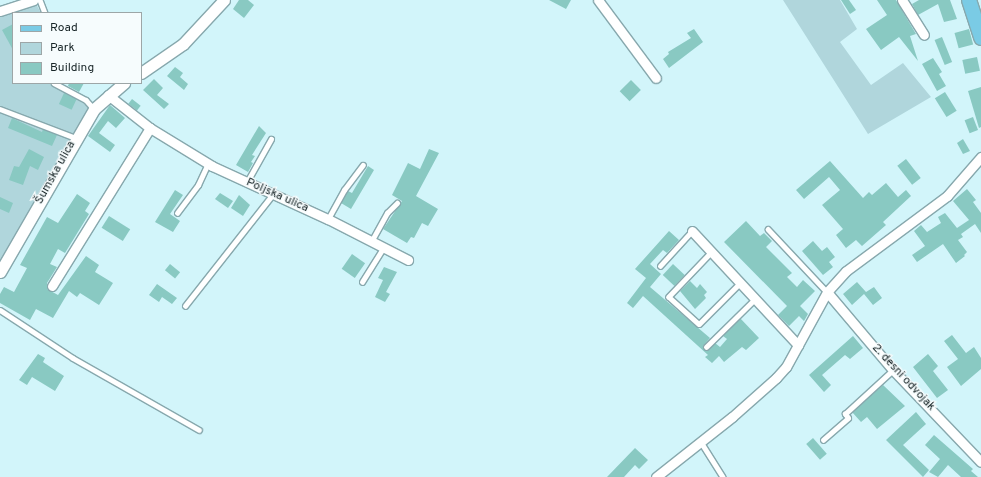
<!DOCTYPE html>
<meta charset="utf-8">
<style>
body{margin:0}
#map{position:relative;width:981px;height:477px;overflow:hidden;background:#d2f5fa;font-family:Overpass,sans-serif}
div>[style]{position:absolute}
.green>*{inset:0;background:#b0d6dc}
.building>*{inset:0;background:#89c9c2;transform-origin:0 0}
.roads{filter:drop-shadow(1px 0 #87a8ad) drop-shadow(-1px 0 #87a8ad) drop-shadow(0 1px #87a8ad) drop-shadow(0 -1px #87a8ad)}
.service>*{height:4.5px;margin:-2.25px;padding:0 2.25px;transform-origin:2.25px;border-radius:2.25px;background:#fff}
.minor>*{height:9px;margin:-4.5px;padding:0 4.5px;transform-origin:4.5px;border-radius:4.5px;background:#fff}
.tertiary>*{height:11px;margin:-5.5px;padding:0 5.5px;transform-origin:5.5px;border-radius:5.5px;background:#fff}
.primary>*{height:14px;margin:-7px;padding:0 7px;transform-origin:7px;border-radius:7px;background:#7acbe5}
span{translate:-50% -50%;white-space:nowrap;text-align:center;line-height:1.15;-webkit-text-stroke:3px #f6fcfd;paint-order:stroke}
.street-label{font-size:12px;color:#172426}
.legend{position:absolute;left:12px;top:12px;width:130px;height:72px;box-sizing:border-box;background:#f6fcfd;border:1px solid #9da6a7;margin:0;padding:5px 7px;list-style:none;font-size:12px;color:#172426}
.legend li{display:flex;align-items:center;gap:8px;height:20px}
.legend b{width:20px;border:1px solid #9da6a7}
</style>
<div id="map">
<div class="green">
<i style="clip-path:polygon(783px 0,840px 0,857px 29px,840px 42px,871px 85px,903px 63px,931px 97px,868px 134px)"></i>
<i style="clip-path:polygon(35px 2px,41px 13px,13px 13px,13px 83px,52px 83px,89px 107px,0 266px,0 16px)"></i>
</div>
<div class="building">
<i style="clip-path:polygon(239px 0,248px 0,254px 5px,244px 18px,233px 9px)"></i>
<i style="clip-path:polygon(549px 0,571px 0,566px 9px)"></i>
<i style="clip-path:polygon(841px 0,849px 0,856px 10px,850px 14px)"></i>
<i style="clip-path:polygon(877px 0,896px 0,916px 34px,910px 36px,918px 61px,899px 37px,881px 50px,866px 29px,887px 15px)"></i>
<i style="clip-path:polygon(919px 0,950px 0,957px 19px,944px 22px,938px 4px,918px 15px,912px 4px)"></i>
<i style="clip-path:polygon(13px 24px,13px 50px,2px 30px)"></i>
<i style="clip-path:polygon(694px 29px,703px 42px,669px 68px,663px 59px,669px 54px,668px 52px,691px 38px,687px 33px)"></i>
<i style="left:969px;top:29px;width:16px;height:15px;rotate:75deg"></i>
<i style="left:942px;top:37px;width:27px;height:8px;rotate:68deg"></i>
<i style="left:977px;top:57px;width:14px;height:15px;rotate:78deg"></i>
<i style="clip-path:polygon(933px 58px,942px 72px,939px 74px,946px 86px,937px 91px,922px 64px)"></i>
<i style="clip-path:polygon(175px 67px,183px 73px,180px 77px,188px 84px,184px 90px,167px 76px)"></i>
<i style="clip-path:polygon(154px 79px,163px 88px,157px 95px,169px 104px,164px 109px,143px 90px)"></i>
<i style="left:631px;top:80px;width:14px;height:16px;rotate:45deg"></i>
<i style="clip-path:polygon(69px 83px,84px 83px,79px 92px,68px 86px)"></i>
<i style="clip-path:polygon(981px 87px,981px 127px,979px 128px,968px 91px)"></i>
<i style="left:945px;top:92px;width:22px;height:12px;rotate:58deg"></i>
<i style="left:64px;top:93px;width:14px;height:12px;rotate:25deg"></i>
<i style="left:132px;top:99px;width:11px;height:6px;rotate:38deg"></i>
<i style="clip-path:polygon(110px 105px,125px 118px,116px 128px,108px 121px,99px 133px,115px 145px,110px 152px,88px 136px)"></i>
<i style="left:973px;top:117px;width:14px;height:9px;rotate:69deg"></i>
<i style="clip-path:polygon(12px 118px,42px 132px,43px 129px,57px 135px,52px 146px,8px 128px)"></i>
<i style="clip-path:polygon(259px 126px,266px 133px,252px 155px,255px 156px,251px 162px,253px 163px,248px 172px,236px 165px)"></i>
<i style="clip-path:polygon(963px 139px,970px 151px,963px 154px,957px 143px)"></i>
<i style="clip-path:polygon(29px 149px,44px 157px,38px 170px,30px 166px,23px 185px,9px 180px,14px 166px,19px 167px)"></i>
<i style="clip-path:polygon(429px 149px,439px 153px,416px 196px,438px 209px,428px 226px,422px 223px,414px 238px,411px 237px,407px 243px,383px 229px,402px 201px,392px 195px,408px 163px,420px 169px)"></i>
<i style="left:906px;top:159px;width:24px;height:11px;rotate:52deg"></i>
<i style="clip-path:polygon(830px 161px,863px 198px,869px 192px,872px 195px,886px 183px,898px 197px,906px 190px,911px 196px,883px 222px,886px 225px,862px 246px,856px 240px,846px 248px,836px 235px,843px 229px,822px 205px,840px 190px,829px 177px,804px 199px,796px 190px)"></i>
<i style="clip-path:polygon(368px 166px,374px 170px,351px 209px,341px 203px,348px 191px,352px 193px)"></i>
<i style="clip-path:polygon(967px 189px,976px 200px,973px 202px,981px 213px,981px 233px,975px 224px,961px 234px,963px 237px,958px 240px,967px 252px,964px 255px,965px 256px,956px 263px,943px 244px,917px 262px,912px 255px,925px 246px,914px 231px,921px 225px,927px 232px,941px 223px,938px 217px,945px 213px,957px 228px,969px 220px,953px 201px)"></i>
<i style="clip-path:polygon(175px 190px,183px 195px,170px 214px,180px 221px,173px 232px,155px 222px)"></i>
<i style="clip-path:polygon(220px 193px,233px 201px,228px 208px,215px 199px)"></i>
<i style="clip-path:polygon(77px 194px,90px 203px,85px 211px,89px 214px,65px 253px,58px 249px,50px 264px,57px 267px,47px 283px,47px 289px,58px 295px,86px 256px,99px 265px,95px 272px,113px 283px,99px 305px,80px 293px,77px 297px,69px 291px,53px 318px,36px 309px,30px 320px,0 303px,0 294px,4px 287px,14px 292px,27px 268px,20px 265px,47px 217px,58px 223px)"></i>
<i style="clip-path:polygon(239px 195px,250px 205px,243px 216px,231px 208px)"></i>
<i style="clip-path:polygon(0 197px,13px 203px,9px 213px,0 209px)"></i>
<i style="left:109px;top:216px;width:25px;height:14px;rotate:32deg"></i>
<i style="clip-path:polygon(746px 221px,760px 236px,764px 233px,772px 241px,766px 247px,792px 273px,787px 277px,797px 287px,803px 280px,815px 291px,800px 306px,808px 314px,804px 321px,799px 316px,789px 326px,778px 315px,787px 306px,724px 242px)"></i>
<i style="clip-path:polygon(669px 231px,679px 240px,667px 253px,663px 250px,650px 264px,661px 274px,650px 287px,710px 338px,703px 346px,705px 350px,715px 343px,720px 347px,727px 339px,723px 336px,740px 318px,759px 338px,746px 350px,742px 347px,724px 362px,719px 356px,712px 363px,705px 357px,708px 355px,643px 296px,633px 308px,627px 303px,646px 278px,635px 269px)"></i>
<i style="clip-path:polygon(813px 241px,822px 251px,827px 247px,835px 257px,829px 262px,833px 267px,823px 275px,802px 251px)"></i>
<i style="left:352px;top:254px;width:16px;height:18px;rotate:35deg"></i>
<i style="left:170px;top:264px;width:13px;height:8px;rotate:39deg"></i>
<i style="left:673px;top:264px;width:16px;height:15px;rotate:43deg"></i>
<i style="clip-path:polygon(384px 267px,397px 272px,386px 292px,390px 294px,385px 302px,375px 297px,383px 280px,378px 278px)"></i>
<i style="clip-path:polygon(690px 281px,697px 288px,700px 284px,707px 292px,704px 295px,706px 298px,695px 309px,680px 291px)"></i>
<i style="clip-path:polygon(857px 282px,866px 292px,874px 287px,882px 298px,873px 305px,864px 294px,852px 305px,843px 294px)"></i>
<i style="clip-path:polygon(157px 284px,177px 298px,172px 304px,162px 297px,159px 302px,149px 295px)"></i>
<i style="clip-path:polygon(952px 335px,966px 353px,974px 347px,981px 358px,981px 369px,961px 386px,947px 367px,958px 359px,944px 341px)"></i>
<i style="clip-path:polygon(853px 336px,863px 348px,850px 359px,845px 355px,822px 375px,831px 385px,824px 392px,809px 375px)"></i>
<i style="clip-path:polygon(38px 354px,45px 358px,43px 362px,64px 376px,55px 391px,32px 377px,27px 385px,19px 380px)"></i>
<i style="clip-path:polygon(928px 354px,938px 366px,933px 371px,948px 390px,937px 398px,913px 367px)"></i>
<i style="clip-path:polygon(883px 385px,905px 406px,877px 429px,867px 417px,861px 422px,852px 412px)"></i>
<i style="clip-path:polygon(916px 412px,926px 424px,903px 445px,929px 470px,923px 477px,886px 440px)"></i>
<i style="clip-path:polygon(934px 435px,973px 469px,971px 471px,978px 477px,961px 477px,948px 465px,938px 477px,929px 472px,940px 459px,925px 445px)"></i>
<i style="left:813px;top:438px;width:21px;height:9px;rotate:49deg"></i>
<i style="clip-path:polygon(635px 448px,648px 460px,639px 469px,635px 465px,624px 477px,607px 477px)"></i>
</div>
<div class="roads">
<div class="service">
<i style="left:40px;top:0;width:14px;rotate:69deg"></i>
<i style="left:54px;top:83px;width:36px;rotate:28deg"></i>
<i style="left:86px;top:100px;width:12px;rotate:48deg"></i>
<i style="left:0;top:109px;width:81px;rotate:20.9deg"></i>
<i style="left:247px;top:182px;width:49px;rotate:-60.8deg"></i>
<i style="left:177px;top:213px;width:35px;rotate:-53deg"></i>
<i style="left:198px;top:185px;width:23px;rotate:-65deg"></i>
<i style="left:328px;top:219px;width:33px;rotate:-61deg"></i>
<i style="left:344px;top:190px;width:31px;rotate:-53deg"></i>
<i style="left:768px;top:229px;width:86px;rotate:46.9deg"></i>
<i style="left:371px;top:242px;width:33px;rotate:-61deg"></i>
<i style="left:387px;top:213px;width:14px;rotate:-45deg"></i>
<i style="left:711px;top:253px;width:61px;rotate:133.7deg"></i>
<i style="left:669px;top:297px;width:40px;rotate:42deg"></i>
<i style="left:699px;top:324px;width:58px;rotate:-45deg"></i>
<i style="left:660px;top:266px;width:47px;rotate:-47.6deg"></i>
<i style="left:362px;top:282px;width:40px;rotate:-58deg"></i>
<i style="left:185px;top:306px;width:142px;rotate:-51.8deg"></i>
<i style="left:0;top:310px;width:87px;rotate:33.3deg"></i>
<i style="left:73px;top:358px;width:145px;rotate:29.7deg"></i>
<i style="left:706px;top:347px;width:69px;rotate:-44.4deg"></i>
<i style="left:823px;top:440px;width:33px;rotate:-41deg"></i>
<i style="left:848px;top:418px;width:5px;rotate:-127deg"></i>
<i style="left:845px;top:414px;width:65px;rotate:-42.5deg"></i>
<i style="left:701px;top:442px;width:41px;rotate:57.8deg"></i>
</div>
<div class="minor">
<i style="left:598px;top:0;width:97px;rotate:53.4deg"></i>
<i style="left:902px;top:0;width:41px;rotate:57.8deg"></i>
<i style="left:0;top:11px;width:35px;rotate:-18deg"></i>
<i style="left:108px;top:95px;width:53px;rotate:38.2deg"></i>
<i style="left:150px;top:128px;width:73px;rotate:31.5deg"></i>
<i style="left:212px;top:166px;width:128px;rotate:24.6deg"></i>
<i style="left:328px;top:219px;width:90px;rotate:27.1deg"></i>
<i style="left:692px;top:231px;width:156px;rotate:47.1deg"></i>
<i style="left:52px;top:286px;width:186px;rotate:-58.2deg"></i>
<i style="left:827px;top:292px;width:102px;rotate:49.8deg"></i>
<i style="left:893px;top:370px;width:127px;rotate:46.3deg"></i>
<i style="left:656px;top:477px;width:97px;rotate:-38.3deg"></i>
<i style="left:732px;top:417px;width:59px;rotate:-41.6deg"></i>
<i style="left:776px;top:378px;width:15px;rotate:-48deg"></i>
<i style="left:786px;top:367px;width:85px;rotate:-61.3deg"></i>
<i style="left:827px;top:292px;width:28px;rotate:-48deg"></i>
<i style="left:846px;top:271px;width:126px;rotate:-36.6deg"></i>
<i style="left:947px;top:196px;width:52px;rotate:-48.9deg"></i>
</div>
<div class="tertiary">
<i style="left:141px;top:73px;width:51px;rotate:-34.6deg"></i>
<i style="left:183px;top:44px;width:60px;rotate:-47deg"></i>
<i style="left:0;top:272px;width:188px;rotate:-60deg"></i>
<i style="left:94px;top:109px;width:40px;rotate:-41deg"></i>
</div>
<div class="primary">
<i style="left:969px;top:0;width:40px;rotate:72deg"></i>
</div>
</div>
<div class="street-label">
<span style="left:56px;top:173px;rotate:-61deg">Šumska ulica</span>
<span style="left:277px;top:196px;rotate:24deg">Poljska ulica</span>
<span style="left:903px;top:378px;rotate:47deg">2. desni odvojak</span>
</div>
<ul class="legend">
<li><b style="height:5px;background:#7acbe5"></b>Road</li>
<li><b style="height:11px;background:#b0d6dc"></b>Park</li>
<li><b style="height:11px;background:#89c9c2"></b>Building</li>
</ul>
</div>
